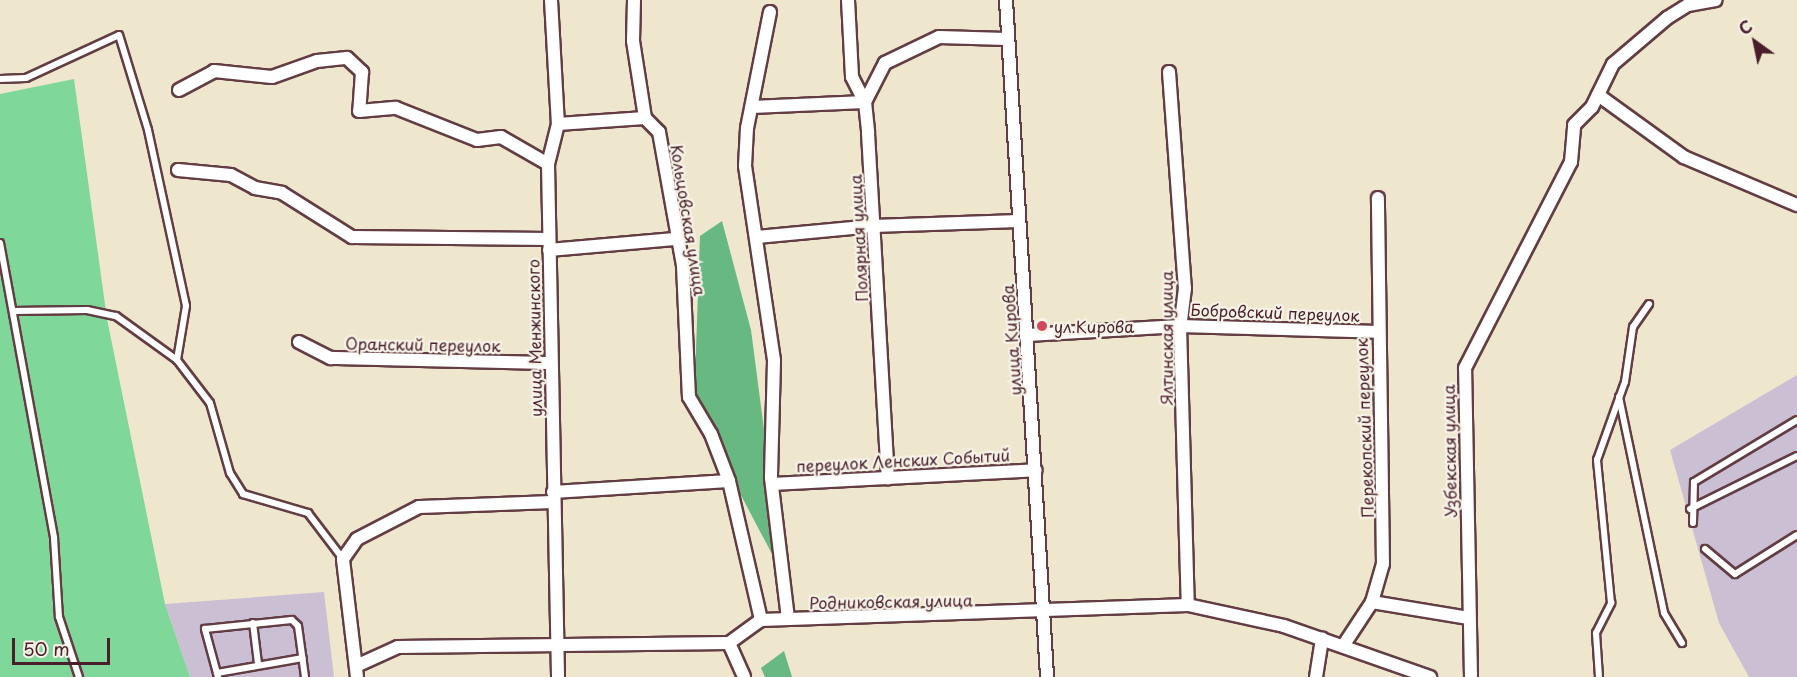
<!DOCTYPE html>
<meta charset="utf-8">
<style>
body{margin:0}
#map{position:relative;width:1797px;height:677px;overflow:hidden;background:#efe7cd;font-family:"Playpen Sans",sans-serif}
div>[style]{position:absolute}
.industrial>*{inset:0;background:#cbbfd4}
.green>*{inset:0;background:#80d79a}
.forest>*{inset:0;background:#68b882}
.roads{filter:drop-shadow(2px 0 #633d43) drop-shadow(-2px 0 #633d43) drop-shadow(0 2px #633d43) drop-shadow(0 -2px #633d43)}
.service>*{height:6px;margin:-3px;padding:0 3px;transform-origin:3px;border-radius:3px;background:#fff}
.minor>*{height:12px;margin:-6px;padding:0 6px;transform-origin:6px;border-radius:6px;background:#fff}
.dots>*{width:16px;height:16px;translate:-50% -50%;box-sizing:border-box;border:3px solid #f7f3e8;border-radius:50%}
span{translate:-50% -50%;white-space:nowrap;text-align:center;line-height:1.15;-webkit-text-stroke:4.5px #f7f3e8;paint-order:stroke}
.street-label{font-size:16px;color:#4a1f2b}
.poi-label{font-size:16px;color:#4a1f2b}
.left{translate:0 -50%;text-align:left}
.north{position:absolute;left:1725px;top:12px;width:60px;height:60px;-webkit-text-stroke:4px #f7f3e8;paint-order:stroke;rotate:327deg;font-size:16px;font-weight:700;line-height:24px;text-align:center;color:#4a1f2b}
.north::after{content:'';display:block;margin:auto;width:21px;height:27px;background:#4a1f2b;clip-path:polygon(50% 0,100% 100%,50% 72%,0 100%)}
.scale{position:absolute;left:12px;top:638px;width:98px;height:27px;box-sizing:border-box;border:3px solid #4a1f2b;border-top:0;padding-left:8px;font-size:18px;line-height:21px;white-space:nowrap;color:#4a1f2b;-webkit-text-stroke:4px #f7f3e8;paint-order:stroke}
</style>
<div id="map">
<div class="industrial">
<i style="clip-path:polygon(1797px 375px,1797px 677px,1749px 677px,1719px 623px,1670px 450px)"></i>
<i style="clip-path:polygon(324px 592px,334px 677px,190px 677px,165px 604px)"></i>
</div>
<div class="green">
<i style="clip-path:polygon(74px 79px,107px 319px,165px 604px,190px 677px,0 677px,0 94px)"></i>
</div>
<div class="forest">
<i style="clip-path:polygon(722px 221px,751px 330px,783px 575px,694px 406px,700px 236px)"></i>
<i style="clip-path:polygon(784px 651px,792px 677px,765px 677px,761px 668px)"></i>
</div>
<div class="roads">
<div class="service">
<i style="left:0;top:79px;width:26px;rotate:-2deg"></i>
<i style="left:26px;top:78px;width:102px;rotate:-24.8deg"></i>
<i style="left:119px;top:35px;width:99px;rotate:73deg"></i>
<i style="left:148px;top:130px;width:180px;rotate:77.8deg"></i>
<i style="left:186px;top:306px;width:55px;rotate:99.5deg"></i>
<i style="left:177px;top:360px;width:54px;rotate:52.5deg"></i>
<i style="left:210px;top:403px;width:73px;rotate:74.1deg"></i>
<i style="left:230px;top:473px;width:25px;rotate:58deg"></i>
<i style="left:243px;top:494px;width:68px;rotate:16.3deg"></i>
<i style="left:308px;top:513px;width:58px;rotate:52.7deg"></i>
<i style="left:0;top:243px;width:300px;rotate:79.6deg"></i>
<i style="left:54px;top:538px;width:79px;rotate:86.4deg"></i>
<i style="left:59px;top:617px;width:63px;rotate:71.6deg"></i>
<i style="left:13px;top:311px;width:74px;rotate:-0.8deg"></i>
<i style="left:87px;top:310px;width:30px;rotate:12deg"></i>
<i style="left:116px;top:316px;width:75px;rotate:35.8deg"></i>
<i style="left:1619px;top:397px;width:221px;rotate:78.2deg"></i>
<i style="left:1664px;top:613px;width:35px;rotate:59deg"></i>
<i style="left:1690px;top:509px;width:119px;rotate:-26.4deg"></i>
<i style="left:1693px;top:523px;width:41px;rotate:-88.6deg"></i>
<i style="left:1694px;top:482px;width:120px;rotate:-31deg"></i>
<i style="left:1705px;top:549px;width:39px;rotate:40deg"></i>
<i style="left:1735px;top:574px;width:73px;rotate:-32.2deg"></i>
<i style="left:253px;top:623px;width:39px;rotate:83deg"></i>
<i style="left:217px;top:673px;width:87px;rotate:-9.9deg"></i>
<i style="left:218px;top:677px;width:50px;rotate:-105.2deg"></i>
<i style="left:205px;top:629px;width:87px;rotate:-5.9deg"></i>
<i style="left:292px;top:620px;width:8px;rotate:45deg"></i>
<i style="left:298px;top:626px;width:51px;rotate:82.2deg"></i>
<i style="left:1599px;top:677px;width:44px;rotate:-93.9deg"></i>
<i style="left:1596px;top:633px;width:34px;rotate:-63deg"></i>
<i style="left:1611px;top:603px;width:144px;rotate:-95.6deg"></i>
<i style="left:1597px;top:460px;width:83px;rotate:-70.3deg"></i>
<i style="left:1625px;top:382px;width:56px;rotate:-81.7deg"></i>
<i style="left:1633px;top:327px;width:28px;rotate:-55deg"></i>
</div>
<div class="minor">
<i style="left:551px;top:0;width:124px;rotate:86.8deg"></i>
<i style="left:558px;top:124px;width:41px;rotate:104deg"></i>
<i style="left:548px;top:164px;width:513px;rotate:88.88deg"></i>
<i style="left:634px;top:0;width:41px;rotate:91.4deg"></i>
<i style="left:633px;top:41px;width:78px;rotate:81.1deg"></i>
<i style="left:645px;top:118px;width:20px;rotate:45deg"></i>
<i style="left:659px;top:132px;width:136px;rotate:79.8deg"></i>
<i style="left:683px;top:266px;width:131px;rotate:87.4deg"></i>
<i style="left:689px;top:397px;width:43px;rotate:59.3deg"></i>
<i style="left:711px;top:434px;width:50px;rotate:69deg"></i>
<i style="left:729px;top:481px;width:143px;rotate:77deg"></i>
<i style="left:848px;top:0;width:77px;rotate:87deg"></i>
<i style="left:852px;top:77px;width:28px;rotate:63deg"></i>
<i style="left:865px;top:102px;width:31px;rotate:84deg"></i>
<i style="left:868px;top:133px;width:346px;rotate:86.7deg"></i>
<i style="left:1006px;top:0;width:678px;rotate:86.53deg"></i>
<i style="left:770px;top:12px;width:118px;rotate:101.2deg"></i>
<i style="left:747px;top:128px;width:38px;rotate:93deg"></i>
<i style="left:745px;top:166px;width:197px;rotate:81.5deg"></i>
<i style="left:774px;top:361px;width:117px;rotate:91.5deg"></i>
<i style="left:771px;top:478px;width:142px;rotate:83.1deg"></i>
<i style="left:1169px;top:72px;width:217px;rotate:85.8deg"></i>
<i style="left:1185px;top:288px;width:38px;rotate:97deg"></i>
<i style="left:1180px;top:326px;width:279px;rotate:88.4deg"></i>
<i style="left:179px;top:90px;width:40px;rotate:-28deg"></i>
<i style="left:214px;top:71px;width:58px;rotate:5.9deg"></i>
<i style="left:272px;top:77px;width:48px;rotate:-19.6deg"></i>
<i style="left:317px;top:61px;width:30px;rotate:-6deg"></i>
<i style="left:347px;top:58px;width:21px;rotate:43deg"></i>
<i style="left:362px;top:72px;width:39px;rotate:94deg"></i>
<i style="left:359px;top:111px;width:37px;rotate:-5deg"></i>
<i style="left:396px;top:108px;width:87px;rotate:21.6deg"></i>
<i style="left:477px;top:140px;width:24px;rotate:-7deg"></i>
<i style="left:501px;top:137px;width:54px;rotate:29.9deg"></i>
<i style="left:1598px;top:95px;width:106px;rotate:35.8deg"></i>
<i style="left:1684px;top:157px;width:123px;rotate:23deg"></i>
<i style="left:752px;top:107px;width:113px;rotate:-2.5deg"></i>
<i style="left:865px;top:102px;width:44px;rotate:-62.9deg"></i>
<i style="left:885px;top:63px;width:60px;rotate:-25.7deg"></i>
<i style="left:939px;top:37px;width:67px;rotate:1.7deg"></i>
<i style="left:558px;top:124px;width:87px;rotate:-3.9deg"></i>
<i style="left:178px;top:170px;width:53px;rotate:5.4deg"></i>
<i style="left:231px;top:175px;width:27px;rotate:28deg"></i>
<i style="left:255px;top:188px;width:27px;rotate:10deg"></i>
<i style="left:282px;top:193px;width:83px;rotate:32.2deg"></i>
<i style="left:352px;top:237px;width:197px;rotate:0.6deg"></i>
<i style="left:757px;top:237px;width:117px;rotate:-5.4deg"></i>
<i style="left:873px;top:226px;width:146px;rotate:-2deg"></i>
<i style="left:549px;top:250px;width:126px;rotate:-5deg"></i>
<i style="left:1028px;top:335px;width:152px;rotate:-3.4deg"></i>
<i style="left:1180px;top:326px;width:198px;rotate:1.7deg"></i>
<i style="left:299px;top:342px;width:36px;rotate:27deg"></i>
<i style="left:331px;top:358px;width:220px;rotate:1.3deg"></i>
<i style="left:772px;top:484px;width:264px;rotate:-3deg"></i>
<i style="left:553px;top:492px;width:176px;rotate:-3.6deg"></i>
<i style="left:1372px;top:602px;width:98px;rotate:9.4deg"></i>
<i style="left:729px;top:643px;width:37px;rotate:66deg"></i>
<i style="left:1343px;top:646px;width:53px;rotate:-56.6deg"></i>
<i style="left:1372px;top:602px;width:40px;rotate:-74deg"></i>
<i style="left:1383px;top:564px;width:366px;rotate:-90.8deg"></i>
<i style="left:356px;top:666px;width:46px;rotate:-24.3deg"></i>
<i style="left:398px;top:647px;width:331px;rotate:-0.7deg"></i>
<i style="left:729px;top:643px;width:39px;rotate:-36deg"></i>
<i style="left:761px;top:620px;width:427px;rotate:-2deg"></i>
<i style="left:1188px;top:605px;width:98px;rotate:12.3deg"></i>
<i style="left:1284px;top:626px;width:155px;rotate:19.3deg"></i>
<i style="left:357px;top:677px;width:119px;rotate:-96.8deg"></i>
<i style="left:343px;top:559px;width:24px;rotate:-55deg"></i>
<i style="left:357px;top:539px;width:70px;rotate:-27.3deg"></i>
<i style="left:419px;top:507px;width:134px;rotate:-2.1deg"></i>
<i style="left:1316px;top:677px;width:39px;rotate:-81deg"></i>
<i style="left:1471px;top:677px;width:309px;rotate:-91.1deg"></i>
<i style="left:1465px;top:368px;width:232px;rotate:-62.8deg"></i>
<i style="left:1571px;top:162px;width:37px;rotate:-85deg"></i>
<i style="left:1574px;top:125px;width:25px;rotate:-45deg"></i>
<i style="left:1592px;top:107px;width:48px;rotate:-64deg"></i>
<i style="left:1613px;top:64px;width:71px;rotate:-40.4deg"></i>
<i style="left:1667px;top:18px;width:25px;rotate:-32deg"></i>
<i style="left:1688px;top:5px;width:28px;rotate:-10deg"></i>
</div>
</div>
<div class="dots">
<i style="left:1042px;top:326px;background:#d1495b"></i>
</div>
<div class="street-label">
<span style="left:689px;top:220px;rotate:81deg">Кольцовская улица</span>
<span style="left:858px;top:238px;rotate:-93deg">Полярная улица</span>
<span style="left:1275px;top:312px;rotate:2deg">Бобровский переулок</span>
<span style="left:534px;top:338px;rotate:-91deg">улица Менжинского</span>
<span style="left:1166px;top:338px;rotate:-90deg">Ялтинская улица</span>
<span style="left:1011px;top:340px;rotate:-94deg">улица Кирова</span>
<span style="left:423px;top:344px;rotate:1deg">Оранский переулок</span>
<span style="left:1364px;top:428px;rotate:-92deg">Перекопский переулок</span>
<span style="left:1449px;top:451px;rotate:-91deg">Узбекская улица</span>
<span style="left:903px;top:460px;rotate:-3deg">переулок Ленских Событий</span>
<span style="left:891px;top:601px;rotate:-1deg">Родниковская улица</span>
</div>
<div class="poi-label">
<span class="left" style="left:1054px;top:326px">ул.Кирова</span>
</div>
<div class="north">С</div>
<div class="scale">50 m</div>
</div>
